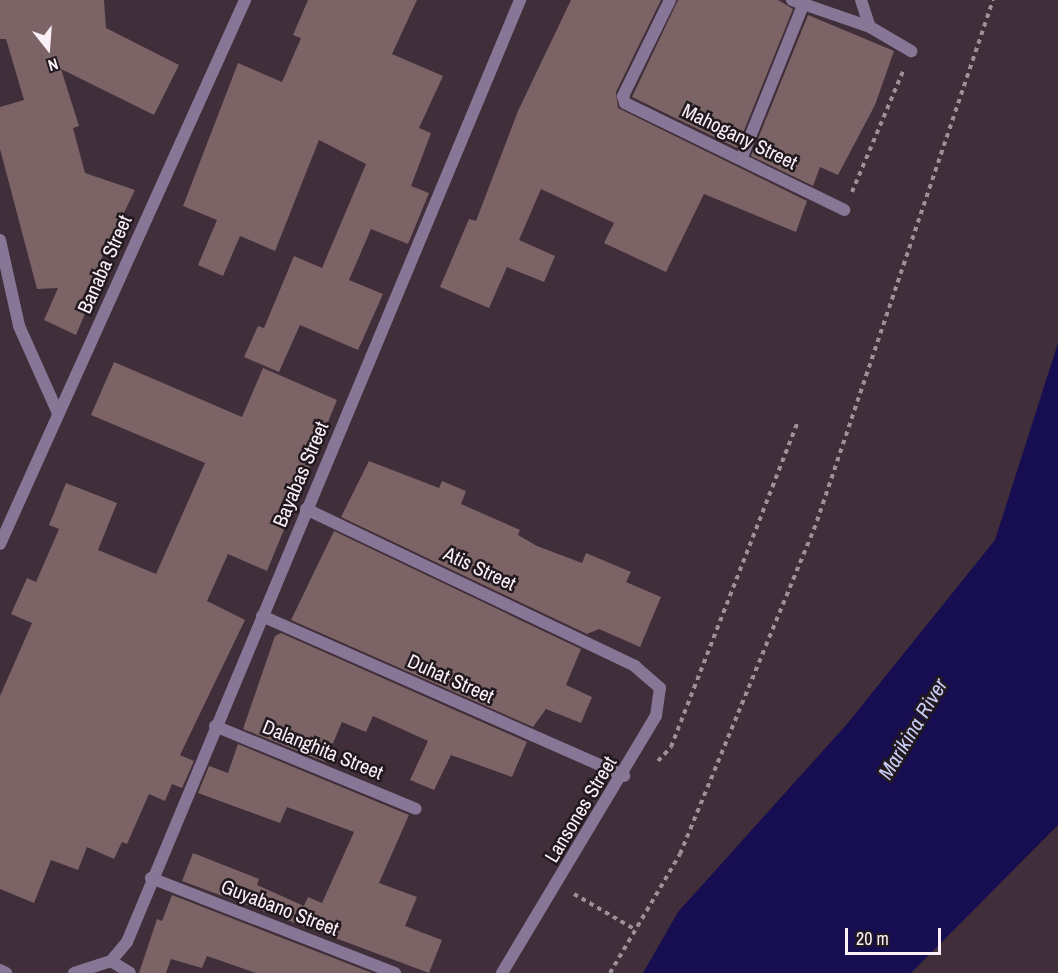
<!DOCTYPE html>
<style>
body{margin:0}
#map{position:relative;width:1058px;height:973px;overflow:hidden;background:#402e3a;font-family:"Archivo Narrow",sans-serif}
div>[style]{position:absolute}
.water>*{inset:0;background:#170d51}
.building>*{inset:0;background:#7b6366}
.path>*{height:4px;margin-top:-2px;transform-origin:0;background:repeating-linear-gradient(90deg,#9e8f99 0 4.5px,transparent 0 9px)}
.lane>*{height:12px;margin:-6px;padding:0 6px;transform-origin:6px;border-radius:6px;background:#887696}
.street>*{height:12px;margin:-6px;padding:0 6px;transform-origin:6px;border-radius:6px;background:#887696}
span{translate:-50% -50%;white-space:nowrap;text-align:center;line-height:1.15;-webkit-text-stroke:5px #21191e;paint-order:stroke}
.street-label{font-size:20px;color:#fcf0f8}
.water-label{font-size:21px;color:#c8cdf7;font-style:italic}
.north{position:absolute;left:18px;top:18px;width:60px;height:60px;-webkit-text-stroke:4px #21191e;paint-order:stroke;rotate:163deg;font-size:16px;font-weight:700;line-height:24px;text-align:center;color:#fcf0f8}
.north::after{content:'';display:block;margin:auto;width:21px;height:27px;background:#fcf0f8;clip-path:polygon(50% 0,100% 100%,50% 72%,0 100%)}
.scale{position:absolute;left:845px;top:928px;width:96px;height:27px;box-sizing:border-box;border:3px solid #fcf0f8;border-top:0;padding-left:8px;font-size:18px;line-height:21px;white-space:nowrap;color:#fcf0f8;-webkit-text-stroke:4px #21191e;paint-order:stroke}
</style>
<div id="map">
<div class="water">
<i style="clip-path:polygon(1058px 343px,1058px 825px,911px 973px,643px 973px,678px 912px,847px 724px,995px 540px)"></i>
</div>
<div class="building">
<i style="clip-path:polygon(0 0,104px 0,106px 28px,179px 65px,154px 115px,61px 69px,79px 126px,73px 128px,85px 173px,135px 190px,80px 303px,88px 306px,76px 335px,44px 320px,58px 288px,37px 289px,0 149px,0 107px,24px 100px,6px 39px,0 39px)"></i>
<i style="clip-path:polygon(308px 0,417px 0,392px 54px,443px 76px,419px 128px,431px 133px,411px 186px,429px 193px,408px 244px,371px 229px,349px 280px,383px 294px,358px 350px,300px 325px,279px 372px,244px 357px,258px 326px,264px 328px,294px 256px,322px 268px,366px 164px,319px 140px,275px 251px,240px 236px,223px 276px,198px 265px,217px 220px,183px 206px,238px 63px,282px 82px,301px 38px,293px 35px)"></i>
<i style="clip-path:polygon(571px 0,661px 0,616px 92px,618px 108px,807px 201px,796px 232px,704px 194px,666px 272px,604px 243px,614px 223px,541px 189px,519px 240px,555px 256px,544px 282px,507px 267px,489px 308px,440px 287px,469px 219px,476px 221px,518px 111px)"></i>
<i style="clip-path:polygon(678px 0,778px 0,793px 9px,737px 148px,632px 97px)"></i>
<i style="clip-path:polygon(808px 15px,894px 51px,875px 105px,838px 175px,820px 167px,813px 186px,751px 156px)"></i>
<i style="clip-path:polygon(114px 362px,242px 417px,263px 368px,337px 400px,267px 571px,228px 554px,207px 601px,245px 620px,180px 755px,194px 761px,182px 788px,172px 784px,165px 801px,149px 794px,127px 844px,122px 842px,114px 859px,87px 847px,78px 870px,51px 860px,34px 903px,0 889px,0 696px,32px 623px,11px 614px,27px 578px,36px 582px,59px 529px,49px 525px,66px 483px,117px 503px,98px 550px,156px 574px,205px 463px,91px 415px)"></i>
<i style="clip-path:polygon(369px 461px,439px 488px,442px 481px,466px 491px,461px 504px,520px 530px,518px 535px,537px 546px,582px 563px,586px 553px,631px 572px,626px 582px,661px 597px,640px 647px,599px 629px,587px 634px,341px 517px)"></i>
<i style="clip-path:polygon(334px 531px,581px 649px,566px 685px,592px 697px,581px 723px,546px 709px,533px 727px,291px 620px)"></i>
<i style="clip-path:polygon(281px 633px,527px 742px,512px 777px,451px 755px,434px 790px,410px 780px,428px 741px,373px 716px,366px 732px,342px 722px,325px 762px,243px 729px,275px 636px)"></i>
<i style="clip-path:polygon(238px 744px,409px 815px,379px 883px,417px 897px,405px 926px,442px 940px,429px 973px,182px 881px,193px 853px,259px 879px,257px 885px,304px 906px,308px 897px,322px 903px,354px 832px,287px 807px,280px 823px,198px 793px,209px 766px,228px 773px)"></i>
<i style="clip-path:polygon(172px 895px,372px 973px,256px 973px,207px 956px,202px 968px,171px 959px,166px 973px,139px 973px,157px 919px,162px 921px)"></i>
</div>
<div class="path">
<i style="left:852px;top:192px;width:131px;rotate:-67.1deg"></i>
<i style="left:658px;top:761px;width:19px;rotate:-47deg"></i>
<i style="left:671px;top:747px;width:349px;rotate:-68.7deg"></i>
<i style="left:574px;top:894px;width:72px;rotate:30.1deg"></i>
<i style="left:610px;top:973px;width:138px;rotate:-59.5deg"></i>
<i style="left:680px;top:854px;width:360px;rotate:-67.6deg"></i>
<i style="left:817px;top:521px;width:550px;rotate:-71.33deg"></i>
</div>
<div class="lane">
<i style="left:111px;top:961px;width:22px;rotate:32deg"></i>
<i style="left:502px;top:973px;width:300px;rotate:-59.1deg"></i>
<i style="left:656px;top:716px;width:28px;rotate:-82deg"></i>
<i style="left:660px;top:688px;width:33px;rotate:-139deg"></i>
</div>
<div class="street">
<i style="left:670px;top:0;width:107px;rotate:116.1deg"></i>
<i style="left:623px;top:96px;width:7px;rotate:74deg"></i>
<i style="left:625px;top:103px;width:244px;rotate:26deg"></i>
<i style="left:792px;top:0;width:83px;rotate:19.1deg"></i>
<i style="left:870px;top:27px;width:48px;rotate:30.3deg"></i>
<i style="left:861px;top:0;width:28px;rotate:72deg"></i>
<i style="left:742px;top:157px;width:164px;rotate:-68.1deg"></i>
<i style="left:0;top:240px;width:88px;rotate:77.5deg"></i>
<i style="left:19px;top:326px;width:95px;rotate:65.9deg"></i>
<i style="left:306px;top:509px;width:365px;rotate:25.5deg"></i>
<i style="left:0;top:544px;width:597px;rotate:-65.75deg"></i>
<i style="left:262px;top:616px;width:396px;rotate:23.8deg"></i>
<i style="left:215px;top:726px;width:217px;rotate:22.4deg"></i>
<i style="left:151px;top:878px;width:262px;rotate:21.3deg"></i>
<i style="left:0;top:970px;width:7px;rotate:27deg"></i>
<i style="left:74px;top:973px;width:39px;rotate:-18deg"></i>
<i style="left:111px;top:961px;width:25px;rotate:-50deg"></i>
<i style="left:127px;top:942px;width:1021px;rotate:-67.35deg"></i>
</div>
<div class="street-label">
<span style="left:740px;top:136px;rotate:26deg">Mahogany Street</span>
<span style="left:104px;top:264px;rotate:-66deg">Banaba Street</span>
<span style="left:300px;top:474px;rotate:-67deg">Bayabas Street</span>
<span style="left:480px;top:568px;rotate:25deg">Atis Street</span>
<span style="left:451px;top:678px;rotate:24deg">Duhat Street</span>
<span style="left:323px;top:749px;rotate:22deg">Dalanghita Street</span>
<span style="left:580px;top:809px;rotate:-59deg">Lansones Street</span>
<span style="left:280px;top:907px;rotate:21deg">Guyabano Street</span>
</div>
<div class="water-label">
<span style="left:913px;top:729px;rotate:-59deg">Marikina River</span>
</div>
<div class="north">N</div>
<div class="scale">20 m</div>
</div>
